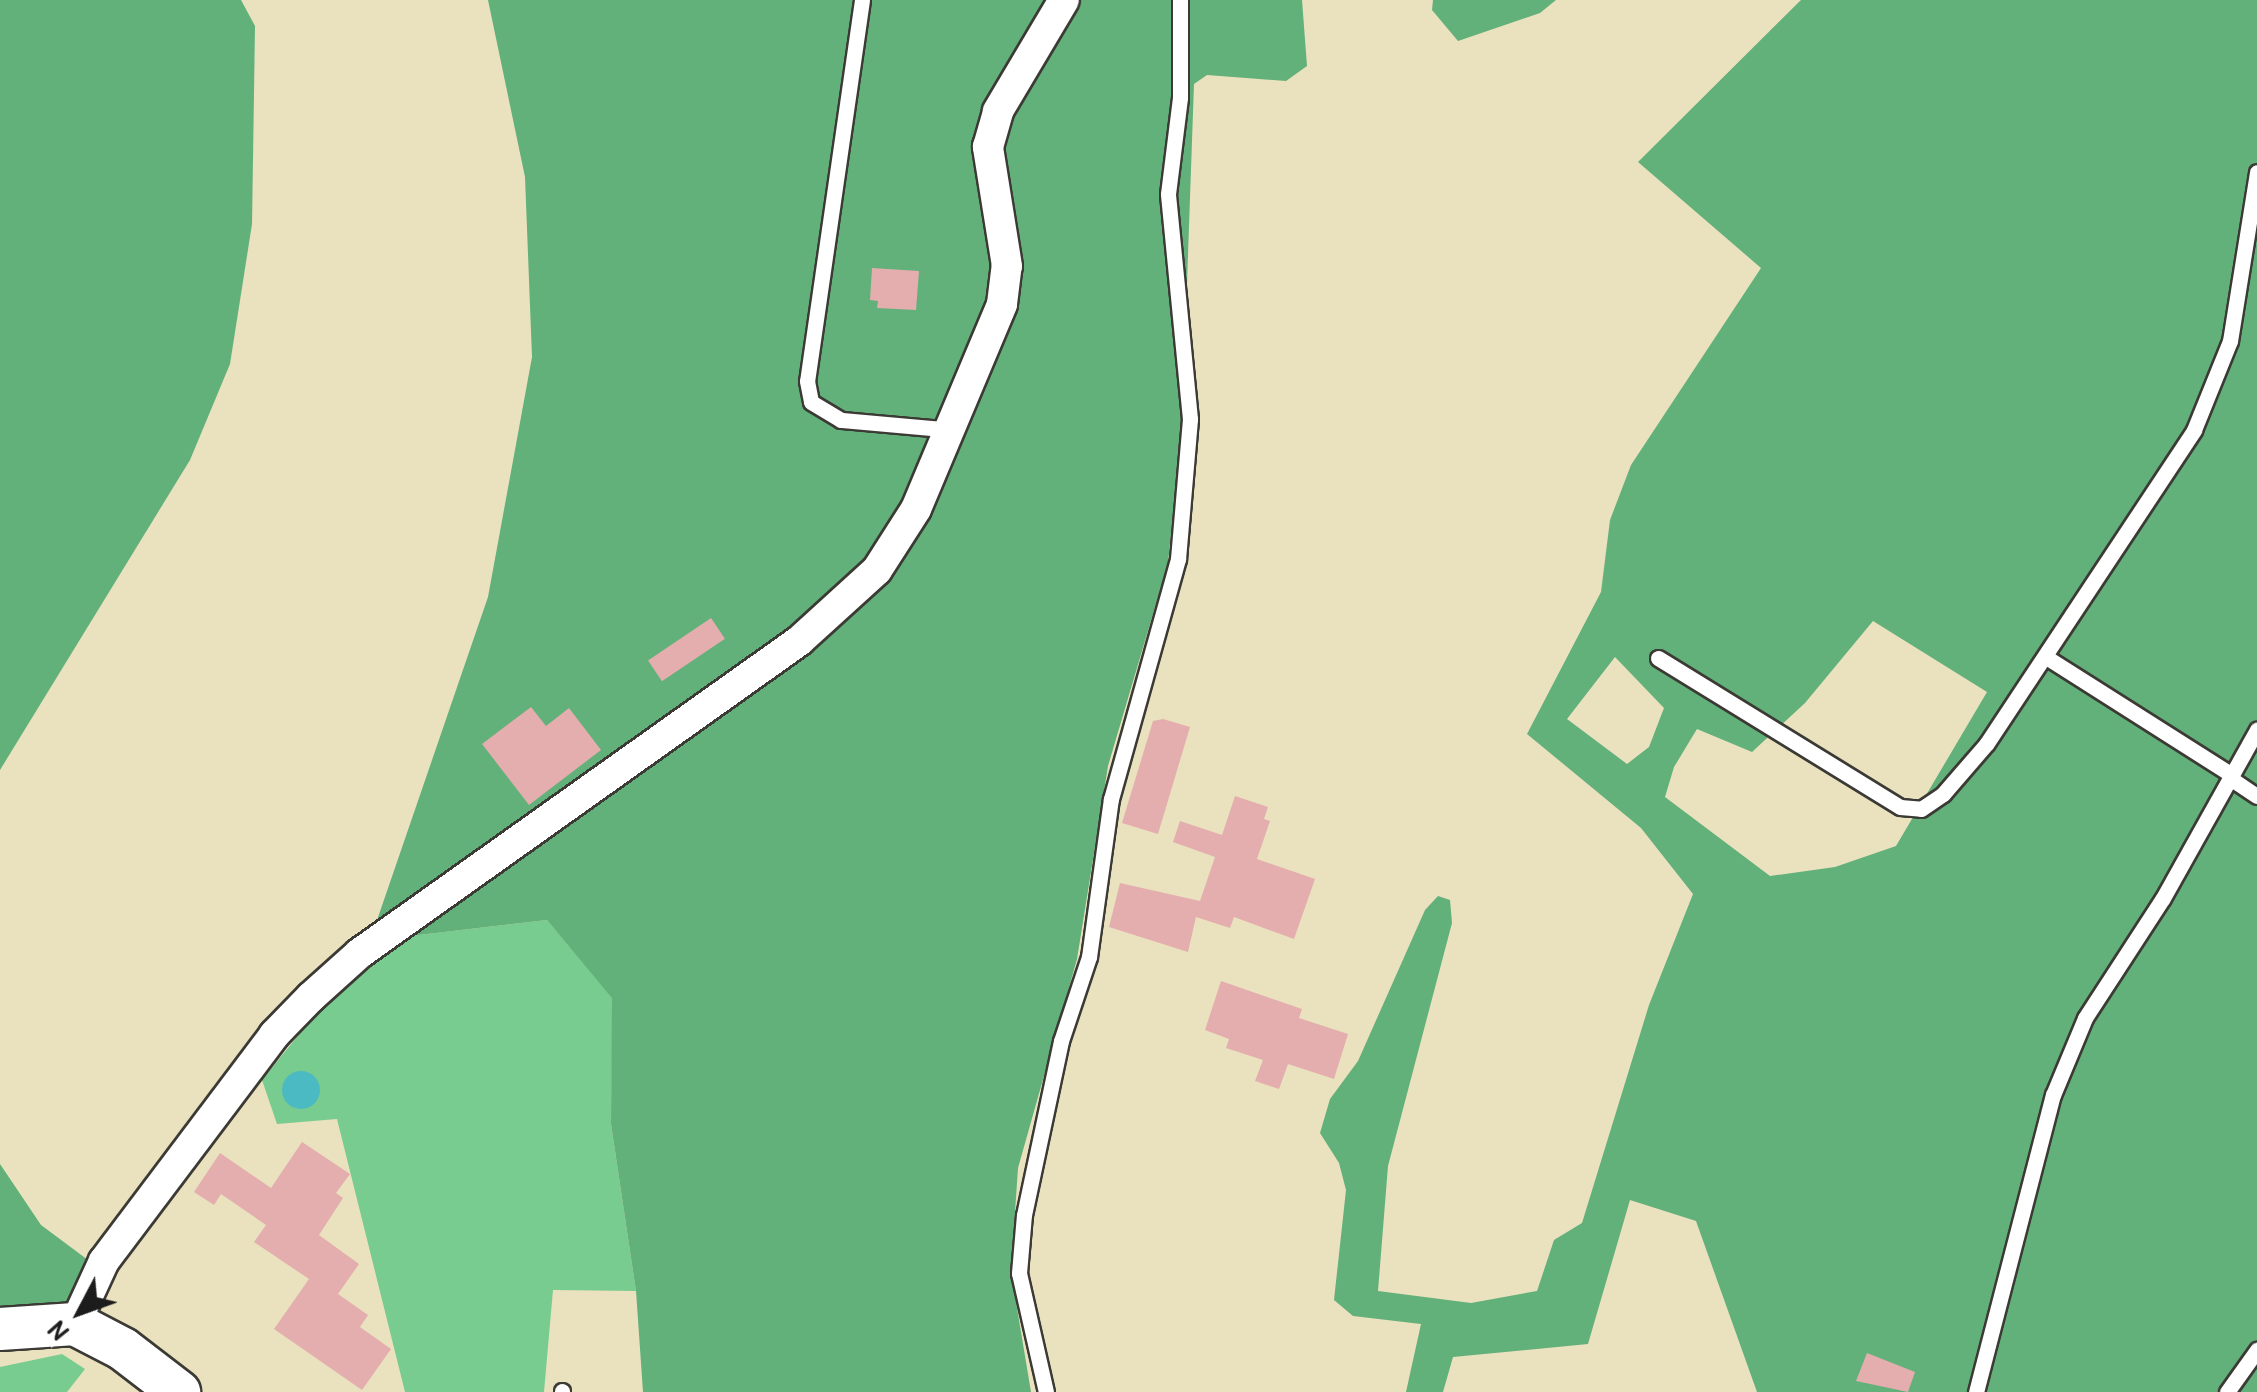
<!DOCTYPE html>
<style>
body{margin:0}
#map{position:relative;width:2257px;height:1392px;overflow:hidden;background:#eae1bf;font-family:"Patrick Hand",sans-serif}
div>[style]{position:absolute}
.green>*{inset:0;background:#78cc8f}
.forest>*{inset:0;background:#62b07a}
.water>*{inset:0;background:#4bbac2}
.round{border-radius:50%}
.building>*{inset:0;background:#e3aead;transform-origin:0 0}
.roads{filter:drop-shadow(2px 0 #3b3a34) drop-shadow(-2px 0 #3b3a34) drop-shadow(0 2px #3b3a34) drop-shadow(0 -2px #3b3a34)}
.lane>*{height:15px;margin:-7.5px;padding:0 7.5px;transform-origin:7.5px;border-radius:7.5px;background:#fff}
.street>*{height:30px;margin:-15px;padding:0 15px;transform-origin:15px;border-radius:15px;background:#fff}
.secondary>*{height:42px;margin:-21px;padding:0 21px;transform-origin:21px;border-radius:21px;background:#fff}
span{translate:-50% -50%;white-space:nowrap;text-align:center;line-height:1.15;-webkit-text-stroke:9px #fff;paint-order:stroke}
.north{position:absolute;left:30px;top:1262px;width:100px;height:100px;-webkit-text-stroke:8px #fff;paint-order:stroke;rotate:229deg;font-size:28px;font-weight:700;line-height:40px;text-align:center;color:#1c1c1c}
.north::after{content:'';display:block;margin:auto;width:35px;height:45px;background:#1c1c1c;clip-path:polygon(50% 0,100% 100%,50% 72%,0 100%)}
</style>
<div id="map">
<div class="green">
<i style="clip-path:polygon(547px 920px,613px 998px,611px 1124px,636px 1291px,553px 1290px,544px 1392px,405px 1392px,337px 1119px,277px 1124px,262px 1080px,339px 985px,410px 936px)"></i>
<i style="clip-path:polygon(62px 1354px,85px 1369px,67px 1392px,0 1392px,0 1367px)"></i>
</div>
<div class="forest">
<i style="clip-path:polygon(0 0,241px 0,255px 26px,252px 224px,230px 364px,190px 460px,0 770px)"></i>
<i style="clip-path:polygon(488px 0,1302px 0,1307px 66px,1286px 81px,1207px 75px,1194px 84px,1182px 426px,1168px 563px,1108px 766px,1077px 959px,1018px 1168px,1011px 1272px,1031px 1392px,643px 1392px,636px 1291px,611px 1124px,612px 998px,547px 920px,410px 936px,363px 961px,488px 597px,532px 357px,525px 177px)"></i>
<i style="clip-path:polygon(1433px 0,1556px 0,1540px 13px,1458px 41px,1432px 10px)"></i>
<i style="clip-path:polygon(evenodd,1801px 0,2257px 0,2257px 1392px,1757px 1392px,1696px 1221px,1630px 1200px,1588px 1344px,1453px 1357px,1443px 1392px,1406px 1392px,1421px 1324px,1353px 1316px,1334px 1300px,1346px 1190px,1339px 1163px,1320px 1133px,1330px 1099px,1358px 1061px,1425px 910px,1438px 896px,1450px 900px,1452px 923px,1388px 1166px,1378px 1291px,1471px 1303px,1537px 1291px,1554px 1240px,1582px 1223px,1649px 1005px,1693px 894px,1641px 828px,1527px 734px,1601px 592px,1610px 520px,1631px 465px,1761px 268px,1638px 162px,1801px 0,1873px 621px,1987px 692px,1896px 846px,1835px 867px,1770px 876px,1665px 797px,1674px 767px,1697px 729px,1752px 752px,1805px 703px,1873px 621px,1801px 0,1615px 657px,1664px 708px,1649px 747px,1627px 764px,1567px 719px,1615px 657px)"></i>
<i style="clip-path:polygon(0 1164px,41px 1225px,88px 1260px,65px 1311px,0 1322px)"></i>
</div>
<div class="water">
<i class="round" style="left:282px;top:1071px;width:38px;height:38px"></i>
</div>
<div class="building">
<i style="clip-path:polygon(872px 268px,919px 271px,916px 310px,877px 308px,878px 301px,870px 300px)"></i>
<i style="left:711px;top:618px;width:25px;height:76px;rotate:56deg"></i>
<i style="clip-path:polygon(531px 707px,546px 726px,569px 708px,601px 750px,529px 805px,482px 744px)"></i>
<i style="clip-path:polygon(1163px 719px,1190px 727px,1158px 834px,1122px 823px,1153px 721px)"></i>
<i style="clip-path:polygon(1235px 796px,1268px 807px,1264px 819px,1270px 821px,1257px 859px,1315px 879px,1294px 939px,1234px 917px,1230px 928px,1196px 917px,1188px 952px,1109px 927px,1120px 883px,1200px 901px,1215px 857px,1173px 842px,1180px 821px,1222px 835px)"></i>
<i style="clip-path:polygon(1221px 981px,1302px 1009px,1299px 1018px,1348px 1034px,1334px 1079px,1288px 1064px,1279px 1089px,1255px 1081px,1263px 1060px,1226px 1048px,1229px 1039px,1205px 1030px)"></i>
<i style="clip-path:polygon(302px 1142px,350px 1174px,336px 1193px,343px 1198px,319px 1235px,359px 1264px,338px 1294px,368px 1315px,360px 1327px,391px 1349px,362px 1390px,274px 1329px,309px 1279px,254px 1242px,266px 1225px,221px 1194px,214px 1205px,194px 1192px,220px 1153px,271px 1188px)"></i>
<i style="clip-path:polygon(1867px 1353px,1915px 1372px,1908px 1392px,1856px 1381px)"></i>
</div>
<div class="roads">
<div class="lane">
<i style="left:862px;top:0;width:385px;rotate:98.2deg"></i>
<i style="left:807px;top:381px;width:21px;rotate:79deg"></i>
<i style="left:811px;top:402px;width:35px;rotate:31deg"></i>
<i style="left:841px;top:420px;width:111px;rotate:5.1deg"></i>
<i style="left:2046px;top:657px;width:220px;rotate:32.4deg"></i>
<i style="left:1658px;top:658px;width:284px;rotate:31.6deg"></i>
<i style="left:1900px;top:807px;width:21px;rotate:5deg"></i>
<i style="left:1921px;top:809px;width:27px;rotate:-34deg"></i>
<i style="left:1943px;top:794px;width:67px;rotate:-49.2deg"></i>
<i style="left:1987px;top:743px;width:375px;rotate:-56.5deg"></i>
<i style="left:2194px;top:430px;width:96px;rotate:-68deg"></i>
<i style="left:2230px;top:341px;width:171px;rotate:-80.9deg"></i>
<i style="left:2230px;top:778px;width:32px;rotate:34deg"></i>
<i style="left:562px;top:1392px;width:1px;rotate:-90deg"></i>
<i style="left:1046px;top:1392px;width:122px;rotate:-102.8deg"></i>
<i style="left:1019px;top:1273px;width:58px;rotate:-85.1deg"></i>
<i style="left:1024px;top:1215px;width:178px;rotate:-78deg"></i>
<i style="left:1061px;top:1041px;width:89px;rotate:-71.6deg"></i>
<i style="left:1089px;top:957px;width:160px;rotate:-82.1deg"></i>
<i style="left:1111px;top:799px;width:249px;rotate:-74.4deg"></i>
<i style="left:1178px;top:559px;width:141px;rotate:-85.1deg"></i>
<i style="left:1190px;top:419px;width:226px;rotate:-95.6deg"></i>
<i style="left:1168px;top:194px;width:97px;rotate:-82.9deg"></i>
<i style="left:1180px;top:98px;width:98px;rotate:-90deg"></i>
<i style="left:1976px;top:1392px;width:307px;rotate:-75.5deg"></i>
<i style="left:2053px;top:1095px;width:83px;rotate:-67.4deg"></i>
<i style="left:2085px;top:1018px;width:143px;rotate:-57deg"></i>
<i style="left:2163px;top:898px;width:193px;rotate:-60.8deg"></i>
<i style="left:2227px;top:1392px;width:52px;rotate:-54.5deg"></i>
</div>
<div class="street">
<i style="left:75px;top:1324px;width:69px;rotate:-65.3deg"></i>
<i style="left:104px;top:1261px;width:283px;rotate:-53deg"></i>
<i style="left:274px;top:1035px;width:53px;rotate:-45.8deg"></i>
<i style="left:311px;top:997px;width:66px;rotate:-41.9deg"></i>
<i style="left:360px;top:953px;width:539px;rotate:-35.4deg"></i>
<i style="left:799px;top:641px;width:105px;rotate:-42.3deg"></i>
<i style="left:877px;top:570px;width:72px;rotate:-57.4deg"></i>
<i style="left:916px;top:509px;width:222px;rotate:-67.2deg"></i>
<i style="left:1002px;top:304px;width:38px;rotate:-83deg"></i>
<i style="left:1007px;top:266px;width:121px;rotate:-99.1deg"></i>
<i style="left:988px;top:147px;width:37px;rotate:-74deg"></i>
<i style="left:998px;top:111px;width:129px;rotate:-59.3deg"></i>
</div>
<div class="secondary">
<i style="left:0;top:1329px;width:75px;rotate:-3.8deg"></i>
<i style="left:75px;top:1324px;width:54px;rotate:27.5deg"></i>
<i style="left:123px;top:1349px;width:71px;rotate:37.5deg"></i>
</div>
</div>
<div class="north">N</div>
</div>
